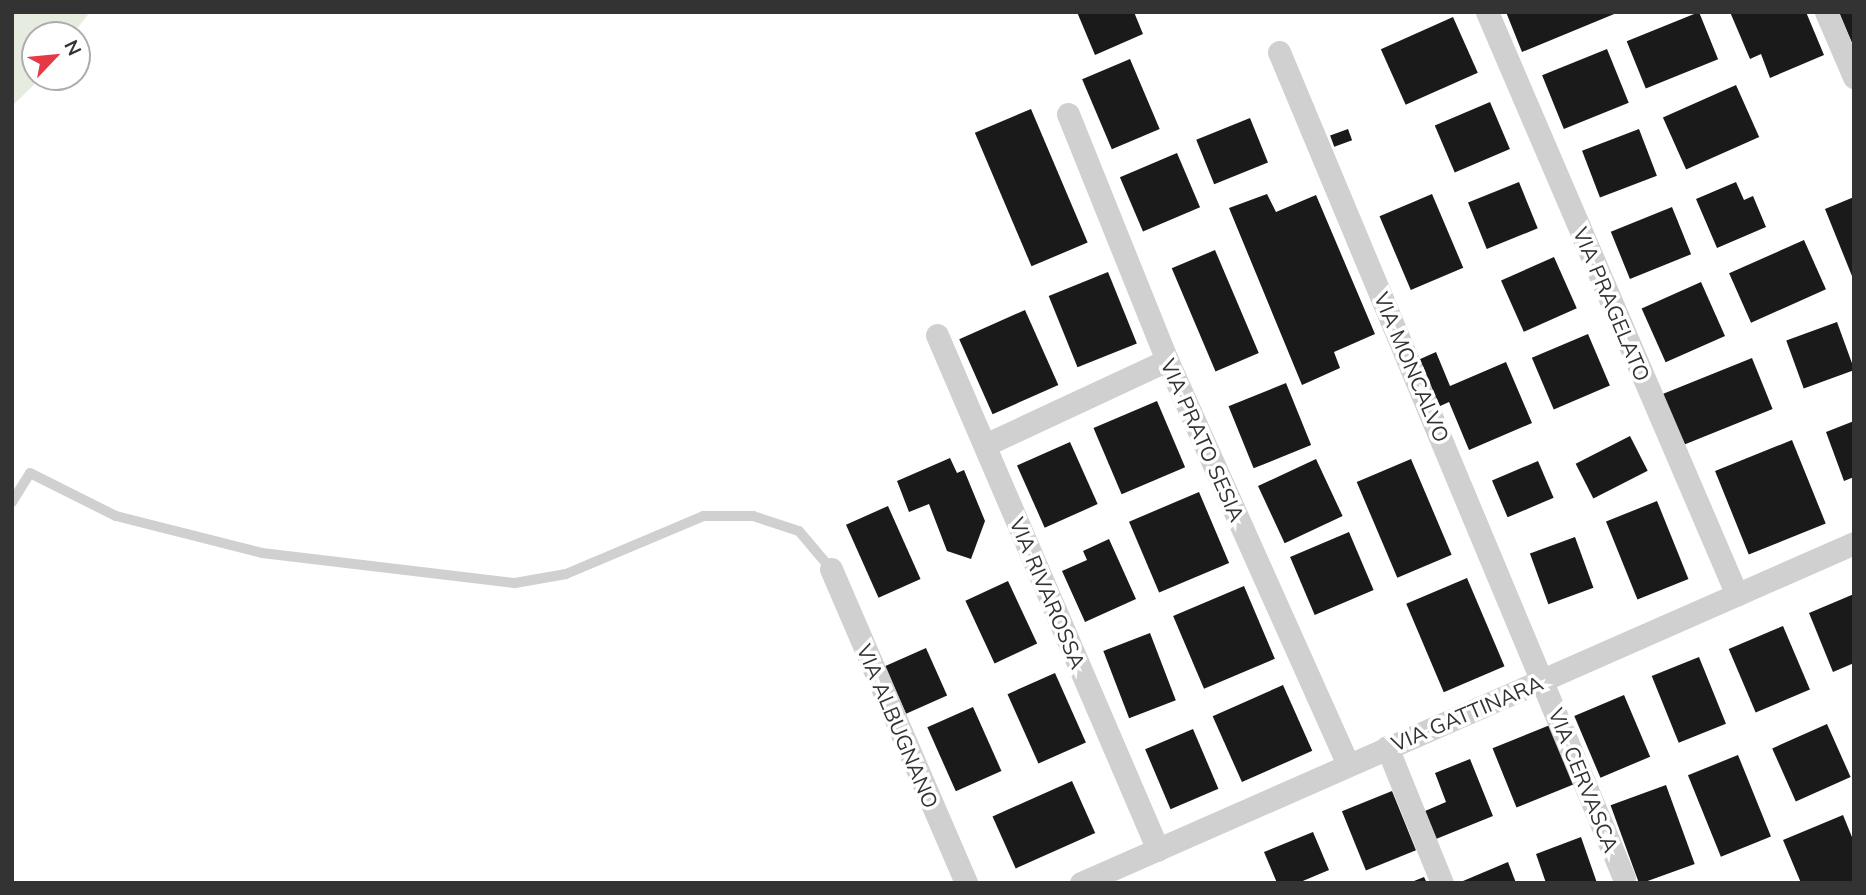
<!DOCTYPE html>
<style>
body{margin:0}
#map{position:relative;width:1866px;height:895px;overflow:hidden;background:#fff;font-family:Mulish,sans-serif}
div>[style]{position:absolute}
.green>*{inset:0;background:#e6ecdf}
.building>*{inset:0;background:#1a1a1a;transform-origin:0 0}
.lane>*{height:10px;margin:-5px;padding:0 5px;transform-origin:5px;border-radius:5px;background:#d0d0d0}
.street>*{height:23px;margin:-11.5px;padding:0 11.5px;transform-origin:11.5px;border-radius:11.5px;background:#d0d0d0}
span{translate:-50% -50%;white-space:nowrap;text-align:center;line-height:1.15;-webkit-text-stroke:7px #fff;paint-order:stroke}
.street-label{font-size:21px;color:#333}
.frame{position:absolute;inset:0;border:14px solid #333;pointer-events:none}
.north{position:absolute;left:21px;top:21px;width:70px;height:70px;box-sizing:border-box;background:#fff;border:2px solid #adadad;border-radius:50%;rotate:64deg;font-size:19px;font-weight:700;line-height:28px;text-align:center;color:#333}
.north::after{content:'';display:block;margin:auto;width:24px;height:32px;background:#e63946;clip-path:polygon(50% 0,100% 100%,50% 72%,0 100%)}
</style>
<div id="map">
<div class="green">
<i style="clip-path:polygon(12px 12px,90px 12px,72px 35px,35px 35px,35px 77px,42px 77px,12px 106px)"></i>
</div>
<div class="building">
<i style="clip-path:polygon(1077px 12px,1134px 12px,1143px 34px,1095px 55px)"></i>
<i style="clip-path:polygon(1506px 12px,1619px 12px,1522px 52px)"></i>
<i style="left:1699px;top:12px;width:51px;height:78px;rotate:68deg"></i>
<i style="clip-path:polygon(1730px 12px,1806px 12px,1824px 55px,1770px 78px,1761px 54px,1750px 59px)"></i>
<i style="clip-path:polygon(1839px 12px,1854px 12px,1854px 48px)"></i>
<i style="left:1453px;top:17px;width:61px;height:79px;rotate:66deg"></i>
<i style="left:1607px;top:49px;width:58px;height:70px;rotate:68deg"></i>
<i style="left:1130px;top:59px;width:76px;height:52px;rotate:67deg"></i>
<i style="left:1736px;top:85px;width:57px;height:80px;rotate:66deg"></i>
<i style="left:1490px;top:102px;width:51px;height:60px;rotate:67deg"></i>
<i style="left:1031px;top:109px;width:145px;height:61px;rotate:67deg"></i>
<i style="left:1250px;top:118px;width:48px;height:58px;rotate:68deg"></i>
<i style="left:1348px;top:129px;width:12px;height:19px;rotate:70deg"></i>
<i style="left:1639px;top:129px;width:50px;height:61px;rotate:69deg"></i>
<i style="left:1177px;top:153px;width:59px;height:62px;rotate:67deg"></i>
<i style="left:1519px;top:182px;width:50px;height:55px;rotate:68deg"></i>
<i style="clip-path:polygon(1736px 182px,1744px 200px,1753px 196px,1766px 227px,1717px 248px,1696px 199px)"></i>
<i style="clip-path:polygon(1267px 194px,1276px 212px,1316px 195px,1375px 334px,1334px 352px,1340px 368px,1302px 385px,1229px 208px)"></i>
<i style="left:1432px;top:194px;width:80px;height:57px;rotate:67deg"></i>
<i style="clip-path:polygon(1854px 197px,1854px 281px,1825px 209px)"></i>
<i style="left:1672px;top:207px;width:51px;height:66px;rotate:68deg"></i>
<i style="left:1804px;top:240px;width:54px;height:82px;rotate:66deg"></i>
<i style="left:1215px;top:250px;width:112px;height:47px;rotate:67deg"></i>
<i style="left:1554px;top:257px;width:56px;height:58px;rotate:66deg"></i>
<i style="left:1108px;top:272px;width:77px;height:64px;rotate:68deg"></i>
<i style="left:1701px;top:282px;width:59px;height:65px;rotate:66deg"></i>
<i style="left:1025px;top:310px;width:82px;height:72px;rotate:66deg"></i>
<i style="left:1837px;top:322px;width:51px;height:54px;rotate:70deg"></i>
<i style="left:1588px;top:334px;width:56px;height:61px;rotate:67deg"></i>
<i style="clip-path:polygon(1436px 352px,1450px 386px,1506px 362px,1532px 423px,1469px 450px,1449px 402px,1438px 407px,1418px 360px)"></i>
<i style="left:1752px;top:358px;width:55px;height:97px;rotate:68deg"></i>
<i style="left:1286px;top:383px;width:67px;height:62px;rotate:68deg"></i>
<i style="left:1157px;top:401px;width:72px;height:69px;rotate:67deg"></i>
<i style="clip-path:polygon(1854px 421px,1854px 477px,1844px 481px,1826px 432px)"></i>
<i style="left:1630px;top:436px;width:39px;height:61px;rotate:63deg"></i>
<i style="left:1792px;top:440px;width:90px;height:83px;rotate:68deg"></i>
<i style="left:1070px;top:442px;width:68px;height:58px;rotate:66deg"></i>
<i style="clip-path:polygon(950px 458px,957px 473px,964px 470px,985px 521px,971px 559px,947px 551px,929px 504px,909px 512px,897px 481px)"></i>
<i style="left:1316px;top:459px;width:63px;height:64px;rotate:65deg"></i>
<i style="left:1411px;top:459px;width:104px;height:59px;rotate:67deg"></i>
<i style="left:1538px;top:461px;width:40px;height:50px;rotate:67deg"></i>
<i style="left:1199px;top:492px;width:77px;height:76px;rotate:67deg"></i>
<i style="left:1657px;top:501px;width:84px;height:55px;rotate:68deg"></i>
<i style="left:888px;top:506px;width:80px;height:46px;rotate:66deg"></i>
<i style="left:1349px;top:532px;width:63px;height:64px;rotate:67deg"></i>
<i style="left:1575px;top:537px;width:54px;height:48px;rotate:70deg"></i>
<i style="clip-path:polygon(1109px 539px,1136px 599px,1085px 622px,1062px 571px,1087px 560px,1083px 551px)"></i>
<i style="left:1467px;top:578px;width:96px;height:66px;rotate:67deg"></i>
<i style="left:1008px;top:581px;width:69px;height:47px;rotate:65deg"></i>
<i style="left:1244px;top:586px;width:79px;height:77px;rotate:67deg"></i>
<i style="clip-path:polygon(1854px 594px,1854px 663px,1833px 672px,1809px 613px)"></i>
<i style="left:1783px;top:626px;width:69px;height:59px;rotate:67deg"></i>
<i style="left:1150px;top:633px;width:72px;height:50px;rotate:69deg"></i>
<i style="left:926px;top:648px;width:52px;height:45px;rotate:66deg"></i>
<i style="left:1699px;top:657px;width:72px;height:51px;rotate:68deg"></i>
<i style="left:1055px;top:673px;width:76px;height:52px;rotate:66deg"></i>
<i style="left:1283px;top:685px;width:72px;height:77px;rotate:66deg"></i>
<i style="left:1624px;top:695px;width:67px;height:54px;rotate:67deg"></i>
<i style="left:973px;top:707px;width:70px;height:50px;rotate:66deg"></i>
<i style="left:1827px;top:724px;width:58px;height:60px;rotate:66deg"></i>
<i style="left:1550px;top:725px;width:64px;height:62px;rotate:68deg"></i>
<i style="left:1193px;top:729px;width:65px;height:52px;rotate:67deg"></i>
<i style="left:1738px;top:755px;width:88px;height:54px;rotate:68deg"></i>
<i style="clip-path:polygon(1470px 759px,1493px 816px,1436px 839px,1425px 811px,1446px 802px,1435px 773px)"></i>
<i style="left:1072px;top:781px;width:57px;height:87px;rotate:66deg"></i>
<i style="left:1666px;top:785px;width:84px;height:59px;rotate:70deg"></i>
<i style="left:1392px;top:791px;width:64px;height:54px;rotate:68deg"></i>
<i style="clip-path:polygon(1843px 815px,1854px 842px,1854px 883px,1801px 883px,1783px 840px)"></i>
<i style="clip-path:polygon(1313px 832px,1329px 870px,1298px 883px,1277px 883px,1264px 852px)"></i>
<i style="clip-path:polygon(1581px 837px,1597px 883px,1546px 883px,1536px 854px)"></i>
<i style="clip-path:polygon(1508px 862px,1516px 883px,1464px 883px,1463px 881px)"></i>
<i style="clip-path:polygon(1424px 877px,1427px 883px,1409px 883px)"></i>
</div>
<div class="lane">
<i style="left:12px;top:502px;width:34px;rotate:-58deg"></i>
<i style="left:30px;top:473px;width:96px;rotate:26.6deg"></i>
<i style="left:116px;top:516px;width:151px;rotate:14.2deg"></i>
<i style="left:262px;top:553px;width:255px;rotate:6.8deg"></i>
<i style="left:515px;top:583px;width:52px;rotate:-10deg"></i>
<i style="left:566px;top:574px;width:149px;rotate:-22.9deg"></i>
<i style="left:703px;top:516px;width:50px"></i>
<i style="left:753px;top:516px;width:48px;rotate:18.1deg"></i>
<i style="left:799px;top:531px;width:50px;rotate:49.9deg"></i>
</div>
<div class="street">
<i style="left:1487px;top:12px;width:634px;rotate:66.79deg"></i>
<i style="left:1826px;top:12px;width:71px;rotate:66.7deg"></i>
<i style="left:1279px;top:52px;width:895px;rotate:67.33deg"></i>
<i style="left:1068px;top:114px;width:265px;rotate:68.1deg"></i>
<i style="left:1167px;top:360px;width:441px;rotate:65.9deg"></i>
<i style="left:937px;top:335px;width:560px;rotate:66.77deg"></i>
<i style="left:985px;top:445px;width:201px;rotate:-25deg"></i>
<i style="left:831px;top:569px;width:342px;rotate:66.7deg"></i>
<i style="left:1387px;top:747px;width:147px;rotate:68deg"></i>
<i style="left:1081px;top:883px;width:844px;rotate:-23.74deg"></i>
</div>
<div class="street-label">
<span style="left:1612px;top:304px;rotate:67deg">VIA PRAGELATO</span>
<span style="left:1412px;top:367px;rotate:67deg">VIA MONCALVO</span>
<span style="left:1203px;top:440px;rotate:66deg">VIA PRATO SESIA</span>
<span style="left:1048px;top:593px;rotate:67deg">VIA RIVAROSSA</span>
<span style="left:1467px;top:713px;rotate:-23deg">VIA GATTINARA</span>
<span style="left:898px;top:726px;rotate:67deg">VIA ALBUGNANO</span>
<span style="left:1584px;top:780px;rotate:68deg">VIA CERVASCA</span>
</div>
<div class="frame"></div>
<div class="north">N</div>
</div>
